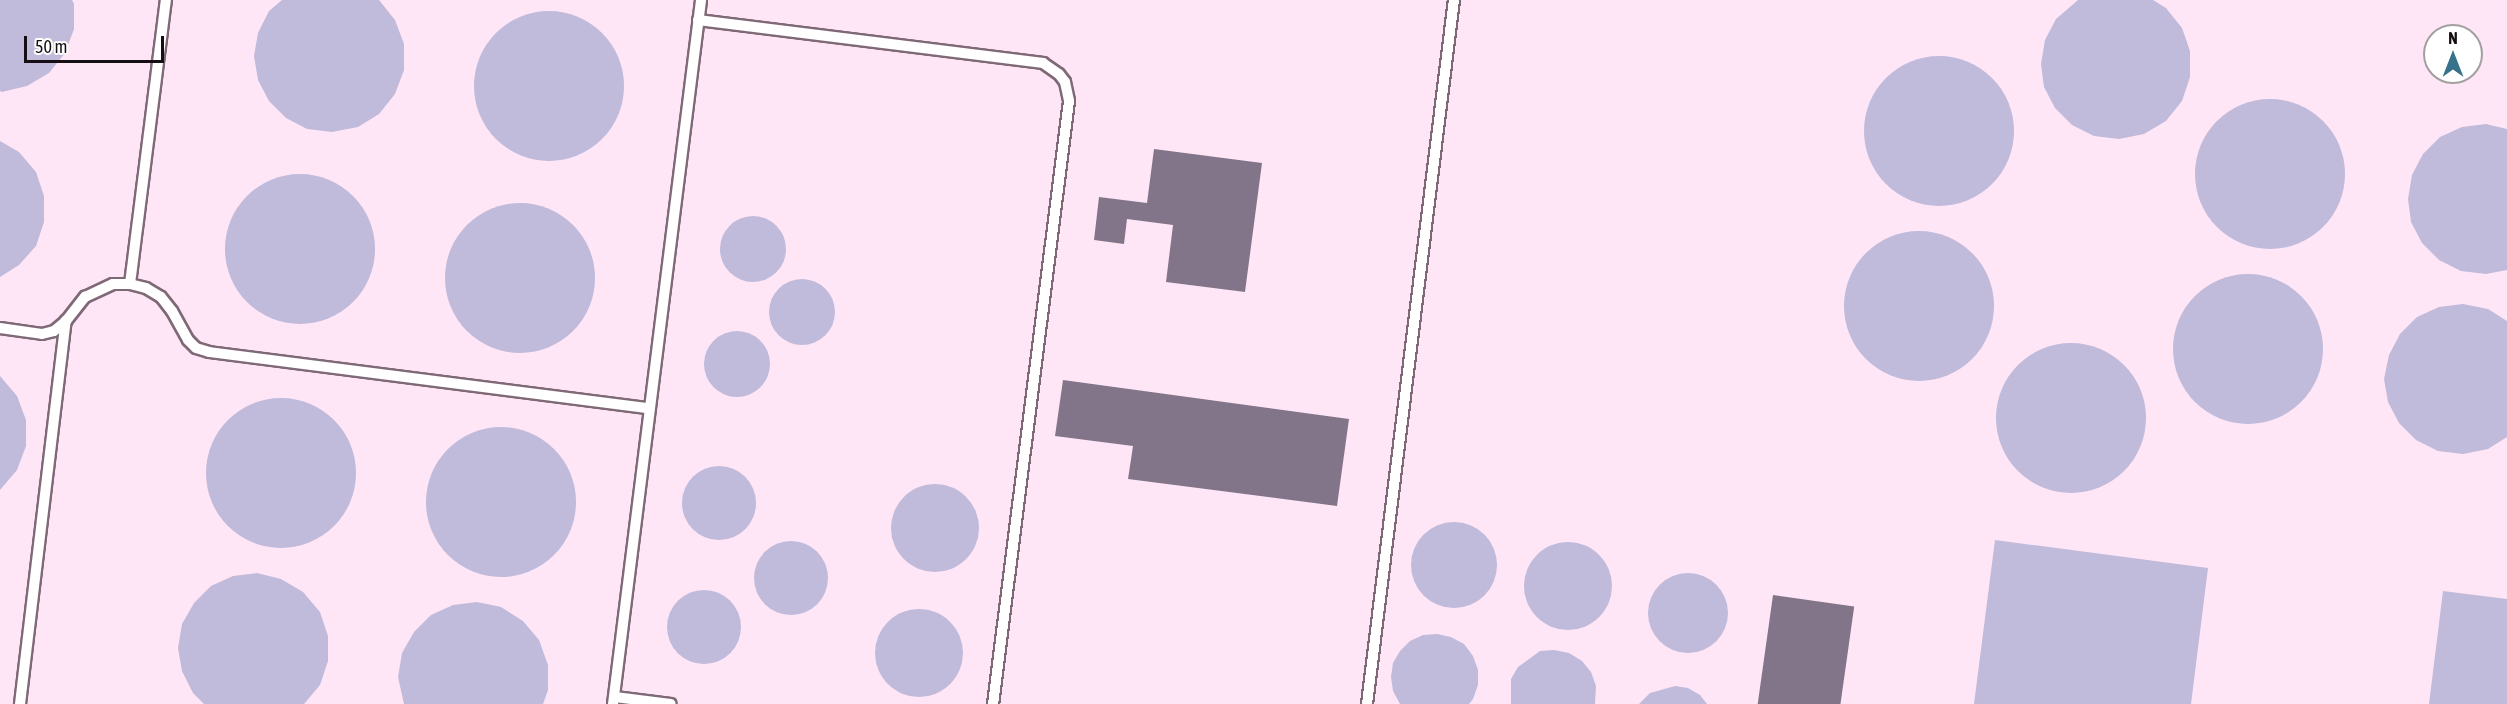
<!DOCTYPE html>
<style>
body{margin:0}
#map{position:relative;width:2507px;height:704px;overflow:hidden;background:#ffe6f6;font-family:"Asap Condensed",sans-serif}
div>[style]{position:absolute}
.water>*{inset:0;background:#c0badb}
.round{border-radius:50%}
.building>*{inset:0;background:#837589;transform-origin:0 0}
.roads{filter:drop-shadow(2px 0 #7f6977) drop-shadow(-2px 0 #7f6977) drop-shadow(0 2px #7f6977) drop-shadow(0 -2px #7f6977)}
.lane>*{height:10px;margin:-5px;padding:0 5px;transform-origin:5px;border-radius:5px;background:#fff}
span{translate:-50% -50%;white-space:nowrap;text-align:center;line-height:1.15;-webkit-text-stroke:4.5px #fff;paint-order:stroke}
.north{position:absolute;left:2423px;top:24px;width:60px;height:60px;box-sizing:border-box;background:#fff;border:2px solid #a29fa1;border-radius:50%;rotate:0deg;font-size:16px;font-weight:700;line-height:24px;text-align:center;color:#160e13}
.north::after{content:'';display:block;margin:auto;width:21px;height:27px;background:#36728a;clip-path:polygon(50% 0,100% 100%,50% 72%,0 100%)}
.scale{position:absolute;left:24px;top:36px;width:140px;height:27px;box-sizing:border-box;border:3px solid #160e13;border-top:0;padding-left:8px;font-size:18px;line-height:21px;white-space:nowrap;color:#160e13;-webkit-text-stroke:4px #fff;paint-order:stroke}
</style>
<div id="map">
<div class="water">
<i style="clip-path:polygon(0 0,72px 0,74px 4px,74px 29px,65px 53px,49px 73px,27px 86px,2px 92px,0 91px)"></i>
<i style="clip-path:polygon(282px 0,379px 0,395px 20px,404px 44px,404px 70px,395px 94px,379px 114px,358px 127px,332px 132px,307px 129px,286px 118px,269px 101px,258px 80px,254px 56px,258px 33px,269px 11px)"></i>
<i style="clip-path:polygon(2078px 0,2153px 0,2166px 8px,2182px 28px,2190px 51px,2190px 77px,2182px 101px,2166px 121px,2144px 134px,2119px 139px,2094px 136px,2072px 125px,2055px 108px,2044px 87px,2041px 64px,2045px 40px,2056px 19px)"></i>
<i class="round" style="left:474px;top:11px;width:150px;height:150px"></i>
<i class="round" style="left:1864px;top:56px;width:150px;height:150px"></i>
<i class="round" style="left:2195px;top:99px;width:150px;height:150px"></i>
<i style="clip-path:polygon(2486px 124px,2507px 129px,2507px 270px,2486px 274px,2461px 271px,2439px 260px,2422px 243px,2411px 222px,2408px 199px,2412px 175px,2423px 154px,2440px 137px,2462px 127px)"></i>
<i style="clip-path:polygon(0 141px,19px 152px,36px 172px,44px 196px,44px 222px,36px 246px,19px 265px,0 277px)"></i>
<i class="round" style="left:225px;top:174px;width:150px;height:150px"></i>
<i class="round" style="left:445px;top:203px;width:150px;height:150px"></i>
<i class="round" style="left:720px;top:216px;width:66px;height:66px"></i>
<i class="round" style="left:1844px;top:231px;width:150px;height:150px"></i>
<i class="round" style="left:2173px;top:274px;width:150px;height:150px"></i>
<i class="round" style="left:769px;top:279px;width:66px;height:66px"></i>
<i style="clip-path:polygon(2463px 304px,2488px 309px,2507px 321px,2507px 437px,2488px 449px,2463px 454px,2438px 451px,2416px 440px,2399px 423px,2388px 402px,2384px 379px,2389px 355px,2400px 334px,2417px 317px,2439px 307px)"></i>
<i class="round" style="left:704px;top:331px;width:66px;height:66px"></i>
<i class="round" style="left:1996px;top:343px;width:150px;height:150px"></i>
<i style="clip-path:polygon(0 376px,17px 396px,26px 420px,26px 446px,17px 470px,0 490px)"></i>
<i class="round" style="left:206px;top:398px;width:150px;height:150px"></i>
<i class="round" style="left:426px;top:427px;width:150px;height:150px"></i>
<i class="round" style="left:682px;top:466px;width:74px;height:74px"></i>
<i class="round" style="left:891px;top:484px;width:88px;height:88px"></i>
<i class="round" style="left:1411px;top:522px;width:86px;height:86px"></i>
<i style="clip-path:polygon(1995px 540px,2208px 568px,2191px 704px,1974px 704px)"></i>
<i class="round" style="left:754px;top:541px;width:74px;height:74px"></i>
<i class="round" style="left:1524px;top:542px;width:88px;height:88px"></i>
<i class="round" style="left:1648px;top:573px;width:80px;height:80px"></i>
<i style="clip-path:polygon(257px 573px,281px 579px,303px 592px,320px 612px,328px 636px,328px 661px,320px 685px,304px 704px,204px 704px,193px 693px,182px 671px,178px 648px,182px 624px,194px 603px,211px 586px,233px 576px)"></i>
<i class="round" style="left:667px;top:590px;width:74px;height:74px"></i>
<i style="clip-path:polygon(2443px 591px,2507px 599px,2507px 704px,2429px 704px)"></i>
<i style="clip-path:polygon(477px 602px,501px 607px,523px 621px,539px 640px,548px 665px,548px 690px,543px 704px,404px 704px,398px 677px,402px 653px,414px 632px,431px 615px,453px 605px)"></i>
<i class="round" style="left:875px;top:609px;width:88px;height:88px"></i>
<i style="clip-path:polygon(1437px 634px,1451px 637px,1464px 644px,1473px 656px,1478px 670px,1478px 685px,1473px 699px,1469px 704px,1400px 704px,1393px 691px,1391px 677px,1393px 663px,1400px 651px,1410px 641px,1423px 635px)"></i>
<i style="clip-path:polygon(1554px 650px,1569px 653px,1582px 661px,1591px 672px,1596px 686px,1595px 704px,1511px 704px,1511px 679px,1518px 667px,1540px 651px)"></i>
<i style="clip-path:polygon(1675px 686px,1688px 688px,1700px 695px,1707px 704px,1639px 704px,1650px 693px)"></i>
</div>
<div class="building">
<i style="clip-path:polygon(1154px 149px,1262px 163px,1245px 292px,1166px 282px,1173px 225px,1127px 219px,1124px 244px,1094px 240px,1099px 197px,1147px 203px)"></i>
<i style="clip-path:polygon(1063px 380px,1349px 419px,1337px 506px,1128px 479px,1133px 446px,1055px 436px)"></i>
<i style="left:1773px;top:595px;width:82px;height:110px;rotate:8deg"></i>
</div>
<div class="roads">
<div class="lane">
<i style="left:698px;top:20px;width:348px;rotate:7.1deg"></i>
<i style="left:1043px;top:63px;width:19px;rotate:35deg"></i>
<i style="left:1059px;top:74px;width:10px;rotate:53deg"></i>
<i style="left:1065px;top:82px;width:19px;rotate:78deg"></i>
<i style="left:1069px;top:101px;width:608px;rotate:97.18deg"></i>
<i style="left:130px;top:284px;width:286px;rotate:-82.8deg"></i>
<i style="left:0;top:328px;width:42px;rotate:8.1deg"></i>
<i style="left:42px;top:334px;width:12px;rotate:-14deg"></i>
<i style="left:54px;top:331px;width:16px;rotate:-40deg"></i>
<i style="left:66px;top:321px;width:31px;rotate:-52deg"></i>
<i style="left:85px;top:297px;width:31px;rotate:-25deg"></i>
<i style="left:113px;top:284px;width:17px"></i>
<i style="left:130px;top:284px;width:16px;rotate:14deg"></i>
<i style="left:146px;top:288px;width:17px;rotate:31deg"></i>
<i style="left:161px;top:297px;width:18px;rotate:52deg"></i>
<i style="left:172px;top:311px;width:33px;rotate:61deg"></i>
<i style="left:188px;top:340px;width:11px;rotate:45deg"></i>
<i style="left:196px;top:348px;width:14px;rotate:17deg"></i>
<i style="left:209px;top:352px;width:444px;rotate:7.3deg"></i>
<i style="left:615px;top:697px;width:56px;rotate:7.1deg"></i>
<i style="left:20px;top:704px;width:386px;rotate:-83.2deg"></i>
<i style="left:613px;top:704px;width:709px;rotate:-82.87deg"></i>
<i style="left:1367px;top:704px;width:709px;rotate:-82.96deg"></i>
</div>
</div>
<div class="north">N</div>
<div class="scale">50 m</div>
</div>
